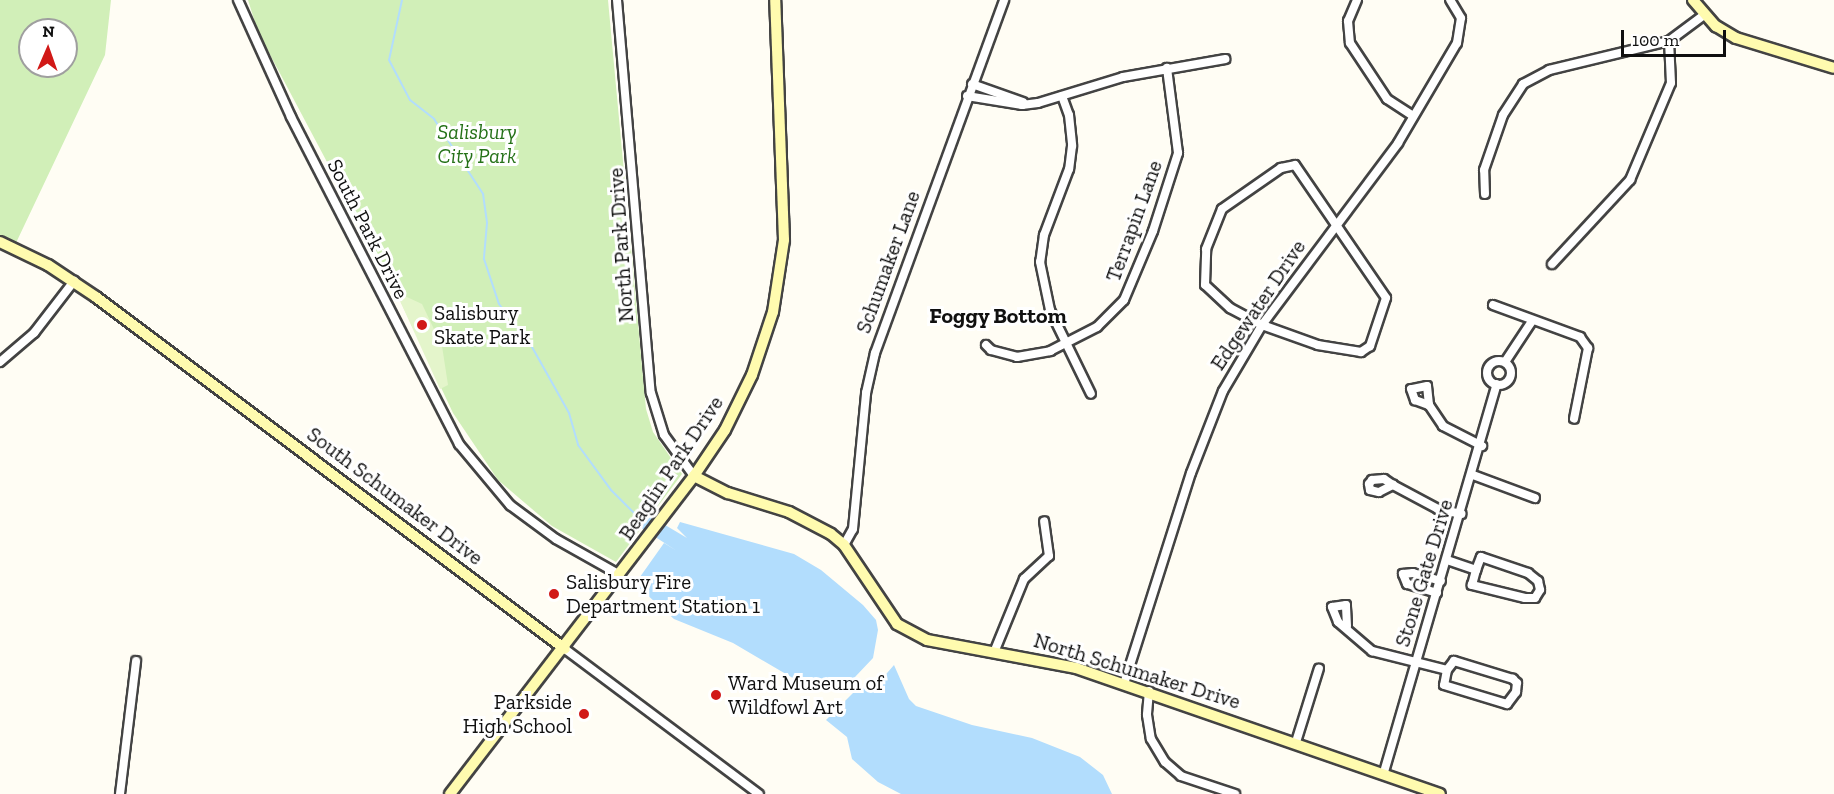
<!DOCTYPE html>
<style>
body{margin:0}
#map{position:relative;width:1834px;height:794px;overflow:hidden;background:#fffdf4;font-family:"Zilla Slab",serif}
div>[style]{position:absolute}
.green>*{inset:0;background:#d1efb8}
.pitch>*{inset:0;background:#e4f5cb}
.water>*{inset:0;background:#b2ddfd}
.stream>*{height:2px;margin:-1px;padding:0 1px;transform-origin:1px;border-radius:1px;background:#b2ddfd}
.roads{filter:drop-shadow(2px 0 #434343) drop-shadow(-2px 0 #434343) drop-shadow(0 2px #434343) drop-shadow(0 -2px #434343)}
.street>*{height:8px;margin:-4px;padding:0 4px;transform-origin:4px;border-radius:4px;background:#fff}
.street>.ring{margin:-4px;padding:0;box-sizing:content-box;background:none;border:8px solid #fff;border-radius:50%}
.secondary>*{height:10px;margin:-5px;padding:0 5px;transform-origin:5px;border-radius:5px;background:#fffbaf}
.dots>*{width:16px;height:16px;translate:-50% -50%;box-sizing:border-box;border:3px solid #fff;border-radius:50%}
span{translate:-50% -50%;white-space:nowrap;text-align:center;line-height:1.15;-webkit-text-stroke:6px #fff;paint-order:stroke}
.park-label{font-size:21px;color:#257118;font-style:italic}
.street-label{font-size:21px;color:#101010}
.poi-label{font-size:21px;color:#101010}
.left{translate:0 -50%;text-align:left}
.right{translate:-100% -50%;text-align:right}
.neighbourhood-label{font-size:22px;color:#101010;font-weight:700}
.north{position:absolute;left:18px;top:18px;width:60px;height:60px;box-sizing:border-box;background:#fff;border:2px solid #9f9f9f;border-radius:50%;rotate:2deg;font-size:16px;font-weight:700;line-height:24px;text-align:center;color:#101010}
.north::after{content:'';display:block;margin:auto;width:21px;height:27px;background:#d11917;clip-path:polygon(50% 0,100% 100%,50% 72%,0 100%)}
.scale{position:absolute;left:1621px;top:30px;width:105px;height:27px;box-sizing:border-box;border:3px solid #101010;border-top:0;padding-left:8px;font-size:18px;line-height:21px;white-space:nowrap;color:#101010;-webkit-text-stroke:4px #fff;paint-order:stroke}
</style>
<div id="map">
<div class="green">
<i style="clip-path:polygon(evenodd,0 0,111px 0,105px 55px,15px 245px,0 237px,0 0,30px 30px,66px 30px,66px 66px,30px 66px,30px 30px)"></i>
<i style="clip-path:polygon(248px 0,608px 0,646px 409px,653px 432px,682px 474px,616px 562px,552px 526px,498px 480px,453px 413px,396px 292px,258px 32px)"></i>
</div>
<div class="pitch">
<i style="clip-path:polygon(396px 292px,422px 304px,442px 346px,448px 385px,440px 389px)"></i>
</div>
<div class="water">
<i style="clip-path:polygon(648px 503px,650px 516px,687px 538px,677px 528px,680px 522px,794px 554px,821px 570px,863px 605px,876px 620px,878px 630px,873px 658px,855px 677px,858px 690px,881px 680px,894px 665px,909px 699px,916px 706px,972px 725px,1032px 738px,1080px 757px,1103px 775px,1112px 794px,901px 794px,878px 782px,852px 759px,847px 737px,826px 720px,853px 693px,848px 684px,826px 690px,803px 684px,733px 643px,674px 619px,635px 584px,664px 543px,677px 551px,632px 522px)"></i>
</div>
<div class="stream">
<i style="left:402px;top:0;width:61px;rotate:102.2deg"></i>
<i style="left:389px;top:60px;width:45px;rotate:62.3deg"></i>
<i style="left:410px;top:100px;width:31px;rotate:38deg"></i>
<i style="left:434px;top:119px;width:90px;rotate:56.8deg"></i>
<i style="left:483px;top:194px;width:29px;rotate:82deg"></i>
<i style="left:487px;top:223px;width:36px;rotate:95deg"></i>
<i style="left:484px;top:259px;width:47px;rotate:71.6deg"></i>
<i style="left:499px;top:304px;width:54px;rotate:52.5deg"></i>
<i style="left:532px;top:347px;width:76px;rotate:60.7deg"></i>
<i style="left:569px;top:413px;width:33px;rotate:74deg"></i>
<i style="left:578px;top:445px;width:56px;rotate:53.7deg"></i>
<i style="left:611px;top:490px;width:37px;rotate:45deg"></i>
</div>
<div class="roads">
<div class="street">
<i style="left:238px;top:0;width:128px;rotate:65.6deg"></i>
<i style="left:291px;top:117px;width:368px;rotate:62.8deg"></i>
<i style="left:459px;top:444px;width:80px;rotate:50.1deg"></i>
<i style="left:510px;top:505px;width:57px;rotate:36.5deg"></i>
<i style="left:556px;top:539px;width:73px;rotate:29.4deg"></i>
<i style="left:617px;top:0;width:394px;rotate:85.1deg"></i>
<i style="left:651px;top:393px;width:44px;rotate:72.8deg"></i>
<i style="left:664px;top:435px;width:51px;rotate:53.8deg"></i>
<i style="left:1357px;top:0;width:23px;rotate:113deg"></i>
<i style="left:1348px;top:21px;width:22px;rotate:85deg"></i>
<i style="left:1350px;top:43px;width:67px;rotate:56.5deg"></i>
<i style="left:1387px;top:99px;width:31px;rotate:33deg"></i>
<i style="left:972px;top:84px;width:54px;rotate:19.4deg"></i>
<i style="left:967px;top:96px;width:56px;rotate:9.3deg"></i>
<i style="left:1022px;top:105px;width:16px;rotate:-7deg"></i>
<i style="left:1038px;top:103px;width:89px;rotate:-17deg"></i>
<i style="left:1123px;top:77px;width:104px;rotate:-10deg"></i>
<i style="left:1062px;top:96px;width:20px;rotate:70deg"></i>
<i style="left:1069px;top:115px;width:31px;rotate:84deg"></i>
<i style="left:1072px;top:146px;width:23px;rotate:97deg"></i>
<i style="left:1069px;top:169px;width:71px;rotate:110.7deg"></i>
<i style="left:1044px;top:235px;width:27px;rotate:98deg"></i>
<i style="left:1040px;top:262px;width:49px;rotate:78.2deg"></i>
<i style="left:1050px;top:310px;width:93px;rotate:64deg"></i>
<i style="left:1295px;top:165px;width:161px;rotate:55.6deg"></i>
<i style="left:1386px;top:298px;width:51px;rotate:108.4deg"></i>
<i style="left:1370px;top:346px;width:11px;rotate:146deg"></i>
<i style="left:1361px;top:352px;width:44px;rotate:-170.8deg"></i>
<i style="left:1318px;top:345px;width:59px;rotate:-160.3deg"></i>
<i style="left:1262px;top:325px;width:36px;rotate:-152deg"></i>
<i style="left:1230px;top:308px;width:34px;rotate:-137deg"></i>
<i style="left:1205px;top:285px;width:36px;rotate:-88deg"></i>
<i style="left:1206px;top:249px;width:43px;rotate:-68.2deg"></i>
<i style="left:1222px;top:209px;width:72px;rotate:-34.8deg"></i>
<i style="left:1281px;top:168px;width:14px;rotate:-12deg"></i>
<i style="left:1485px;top:194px;width:24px;rotate:-92deg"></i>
<i style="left:1484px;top:170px;width:58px;rotate:-70.9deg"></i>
<i style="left:1503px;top:115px;width:37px;rotate:-57deg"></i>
<i style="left:1523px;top:84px;width:30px;rotate:-28deg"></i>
<i style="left:1549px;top:70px;width:123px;rotate:-13.6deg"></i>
<i style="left:1669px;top:41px;width:44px;rotate:-36.6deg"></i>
<i style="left:1552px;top:264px;width:115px;rotate:-47.1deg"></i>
<i style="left:1630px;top:180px;width:105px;rotate:-67.1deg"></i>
<i style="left:1671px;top:83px;width:42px;rotate:-92.7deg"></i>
<i style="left:1493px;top:305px;width:93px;rotate:20.2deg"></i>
<i style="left:1580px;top:337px;width:14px;rotate:54deg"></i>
<i style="left:1588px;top:348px;width:72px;rotate:101.2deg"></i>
<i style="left:986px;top:345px;width:7px;rotate:45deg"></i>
<i style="left:991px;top:350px;width:27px;rotate:15deg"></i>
<i style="left:1017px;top:357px;width:34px;rotate:-10deg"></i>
<i style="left:1050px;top:351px;width:53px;rotate:-27.1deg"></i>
<i style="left:1097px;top:327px;width:38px;rotate:-45deg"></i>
<i style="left:1124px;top:300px;width:75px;rotate:-67.2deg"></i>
<i style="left:1153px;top:231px;width:82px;rotate:-72.2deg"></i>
<i style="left:1178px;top:153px;width:86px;rotate:-97.4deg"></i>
<i class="ring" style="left:1487px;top:361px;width:16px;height:16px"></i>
<i style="left:0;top:362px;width:45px;rotate:-40.5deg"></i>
<i style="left:34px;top:333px;width:66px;rotate:-52.4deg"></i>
<i style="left:1505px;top:362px;width:49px;rotate:-56.6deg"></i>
<i style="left:1429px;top:405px;width:19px;rotate:-96deg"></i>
<i style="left:1427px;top:386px;width:16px;rotate:169deg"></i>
<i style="left:1411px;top:389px;width:12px;rotate:70deg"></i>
<i style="left:1415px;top:400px;width:15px;rotate:20deg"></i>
<i style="left:1429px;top:405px;width:25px;rotate:56deg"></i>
<i style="left:1443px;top:426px;width:44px;rotate:27.1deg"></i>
<i style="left:1473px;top:475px;width:66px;rotate:20.4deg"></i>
<i style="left:1393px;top:485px;width:11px;rotate:-146deg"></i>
<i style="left:1384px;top:479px;width:12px;rotate:175deg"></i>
<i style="left:1372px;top:480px;width:5px;rotate:127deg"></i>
<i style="left:1369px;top:484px;width:6px;rotate:81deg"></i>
<i style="left:1370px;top:490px;width:9px;rotate:13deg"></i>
<i style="left:1379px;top:492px;width:16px;rotate:-27deg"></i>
<i style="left:1393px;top:485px;width:51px;rotate:28.1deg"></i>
<i style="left:1438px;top:509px;width:24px;rotate:12deg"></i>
<i style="left:844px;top:545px;width:18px;rotate:-61deg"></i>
<i style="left:853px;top:529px;width:137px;rotate:-84.5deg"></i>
<i style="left:866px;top:393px;width:41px;rotate:-77.3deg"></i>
<i style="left:875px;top:353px;width:376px;rotate:-69.9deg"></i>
<i style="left:1447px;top:560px;width:31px;rotate:19deg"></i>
<i style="left:1476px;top:570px;width:14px;rotate:-69deg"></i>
<i style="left:1481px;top:557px;width:50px;rotate:18.8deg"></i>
<i style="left:1528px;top:573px;width:13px;rotate:39deg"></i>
<i style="left:1538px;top:581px;width:9px;rotate:77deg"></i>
<i style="left:1540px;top:590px;width:9px;rotate:122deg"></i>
<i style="left:1535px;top:598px;width:10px;rotate:180deg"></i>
<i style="left:1525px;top:598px;width:55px;rotate:-166.2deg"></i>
<i style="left:1472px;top:585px;width:16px;rotate:-75deg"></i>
<i style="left:1437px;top:593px;width:31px;rotate:-163deg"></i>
<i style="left:1407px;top:584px;width:11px;rotate:-112deg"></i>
<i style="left:1403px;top:574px;width:10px;rotate:-6deg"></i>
<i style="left:1413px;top:573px;width:29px;rotate:16deg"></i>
<i style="left:1347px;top:626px;width:21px;rotate:-93deg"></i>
<i style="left:1346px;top:605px;width:14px;rotate:172deg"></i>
<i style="left:1332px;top:607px;width:16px;rotate:68deg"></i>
<i style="left:1338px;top:622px;width:45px;rotate:40.5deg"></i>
<i style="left:1372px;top:651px;width:77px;rotate:14.2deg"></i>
<i style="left:1447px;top:670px;width:15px;rotate:101deg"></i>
<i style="left:1444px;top:685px;width:66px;rotate:16.8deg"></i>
<i style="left:1507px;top:704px;width:15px;rotate:-53deg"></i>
<i style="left:1516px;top:692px;width:9px;rotate:-84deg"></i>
<i style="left:1517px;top:683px;width:6px;rotate:-135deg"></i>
<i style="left:1513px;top:679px;width:62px;rotate:-163deg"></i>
<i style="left:1454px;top:661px;width:11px;rotate:128deg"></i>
<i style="left:565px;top:649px;width:242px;rotate:36.8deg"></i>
<i style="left:995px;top:650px;width:77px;rotate:-67.8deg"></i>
<i style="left:1024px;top:579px;width:34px;rotate:-43deg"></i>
<i style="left:1049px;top:556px;width:35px;rotate:-98deg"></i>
<i style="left:1124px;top:684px;width:221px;rotate:-72.4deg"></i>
<i style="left:1191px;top:473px;width:88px;rotate:-68.7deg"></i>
<i style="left:1223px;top:391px;width:77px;rotate:-59.4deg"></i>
<i style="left:1262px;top:325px;width:227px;rotate:-53.2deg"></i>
<i style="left:1398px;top:143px;width:116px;rotate:-59.5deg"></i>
<i style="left:1457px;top:43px;width:25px;rotate:-81deg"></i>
<i style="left:1461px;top:18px;width:21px;rotate:-121deg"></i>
<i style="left:1149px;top:691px;width:24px;rotate:95deg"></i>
<i style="left:1147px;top:715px;width:24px;rotate:81deg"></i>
<i style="left:1151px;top:739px;width:27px;rotate:59deg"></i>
<i style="left:1165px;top:762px;width:21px;rotate:41deg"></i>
<i style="left:1181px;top:776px;width:57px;rotate:18.4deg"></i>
<i style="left:1296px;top:742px;width:77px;rotate:-72.7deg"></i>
<i style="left:1384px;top:772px;width:404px;rotate:-73.8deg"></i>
<i style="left:120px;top:794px;width:134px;rotate:-83.1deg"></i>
</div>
<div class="secondary">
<i style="left:1693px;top:0;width:35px;rotate:49deg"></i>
<i style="left:1716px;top:26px;width:23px;rotate:31deg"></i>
<i style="left:1736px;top:38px;width:102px;rotate:17deg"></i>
<i style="left:0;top:242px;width:53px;rotate:25.6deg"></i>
<i style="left:48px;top:265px;width:58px;rotate:33.7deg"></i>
<i style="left:96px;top:297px;width:586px;rotate:36.89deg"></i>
<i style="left:694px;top:476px;width:38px;rotate:27deg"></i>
<i style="left:728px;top:493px;width:64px;rotate:17.3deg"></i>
<i style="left:789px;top:512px;width:47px;rotate:27.6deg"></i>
<i style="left:831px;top:534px;width:17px;rotate:40deg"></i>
<i style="left:844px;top:545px;width:95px;rotate:56.1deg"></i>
<i style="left:897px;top:624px;width:34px;rotate:28deg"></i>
<i style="left:927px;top:640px;width:152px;rotate:10.6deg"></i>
<i style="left:1076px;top:668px;width:385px;rotate:19.1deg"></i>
<i style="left:450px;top:794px;width:401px;rotate:-52.5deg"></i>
<i style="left:694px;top:476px;width:55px;rotate:-56deg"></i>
<i style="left:725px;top:430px;width:61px;rotate:-63.9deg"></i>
<i style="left:752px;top:375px;width:66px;rotate:-71.6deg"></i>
<i style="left:773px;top:312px;width:73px;rotate:-81.3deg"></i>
<i style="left:784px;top:240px;width:240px;rotate:-92.1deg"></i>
</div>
</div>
<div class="dots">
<i style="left:422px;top:325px;background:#d11917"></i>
<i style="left:554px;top:594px;background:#d11917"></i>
<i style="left:716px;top:695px;background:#d11917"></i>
<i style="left:584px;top:714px;background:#d11917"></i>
</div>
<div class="park-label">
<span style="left:477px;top:144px">Salisbury<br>City Park</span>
</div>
<div class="street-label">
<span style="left:1134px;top:221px;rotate:-70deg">Terrapin Lane</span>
<span style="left:368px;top:229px;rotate:63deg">South Park Drive</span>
<span style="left:621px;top:245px;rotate:-94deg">North Park Drive</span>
<span style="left:888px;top:262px;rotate:-70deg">Schumaker Lane</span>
<span style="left:1258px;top:305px;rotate:-56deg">Edgewater Drive</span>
<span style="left:671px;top:468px;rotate:-56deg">Beaglin Park Drive</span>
<span style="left:395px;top:496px;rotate:37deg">South Schumaker Drive</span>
<span style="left:1424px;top:573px;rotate:-73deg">Stone Gate Drive</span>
<span style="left:1137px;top:671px;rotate:17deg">North Schumaker Drive</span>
</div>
<div class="poi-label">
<span class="left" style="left:434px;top:325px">Salisbury<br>Skate Park</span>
<span class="left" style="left:566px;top:594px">Salisbury Fire<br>Department Station 1</span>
<span class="left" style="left:728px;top:695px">Ward Museum of<br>Wildfowl Art</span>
<span class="right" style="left:572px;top:714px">Parkside<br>High School</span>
</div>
<div class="neighbourhood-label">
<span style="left:998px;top:316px">Foggy Bottom</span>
</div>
<div class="north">N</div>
<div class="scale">100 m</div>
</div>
